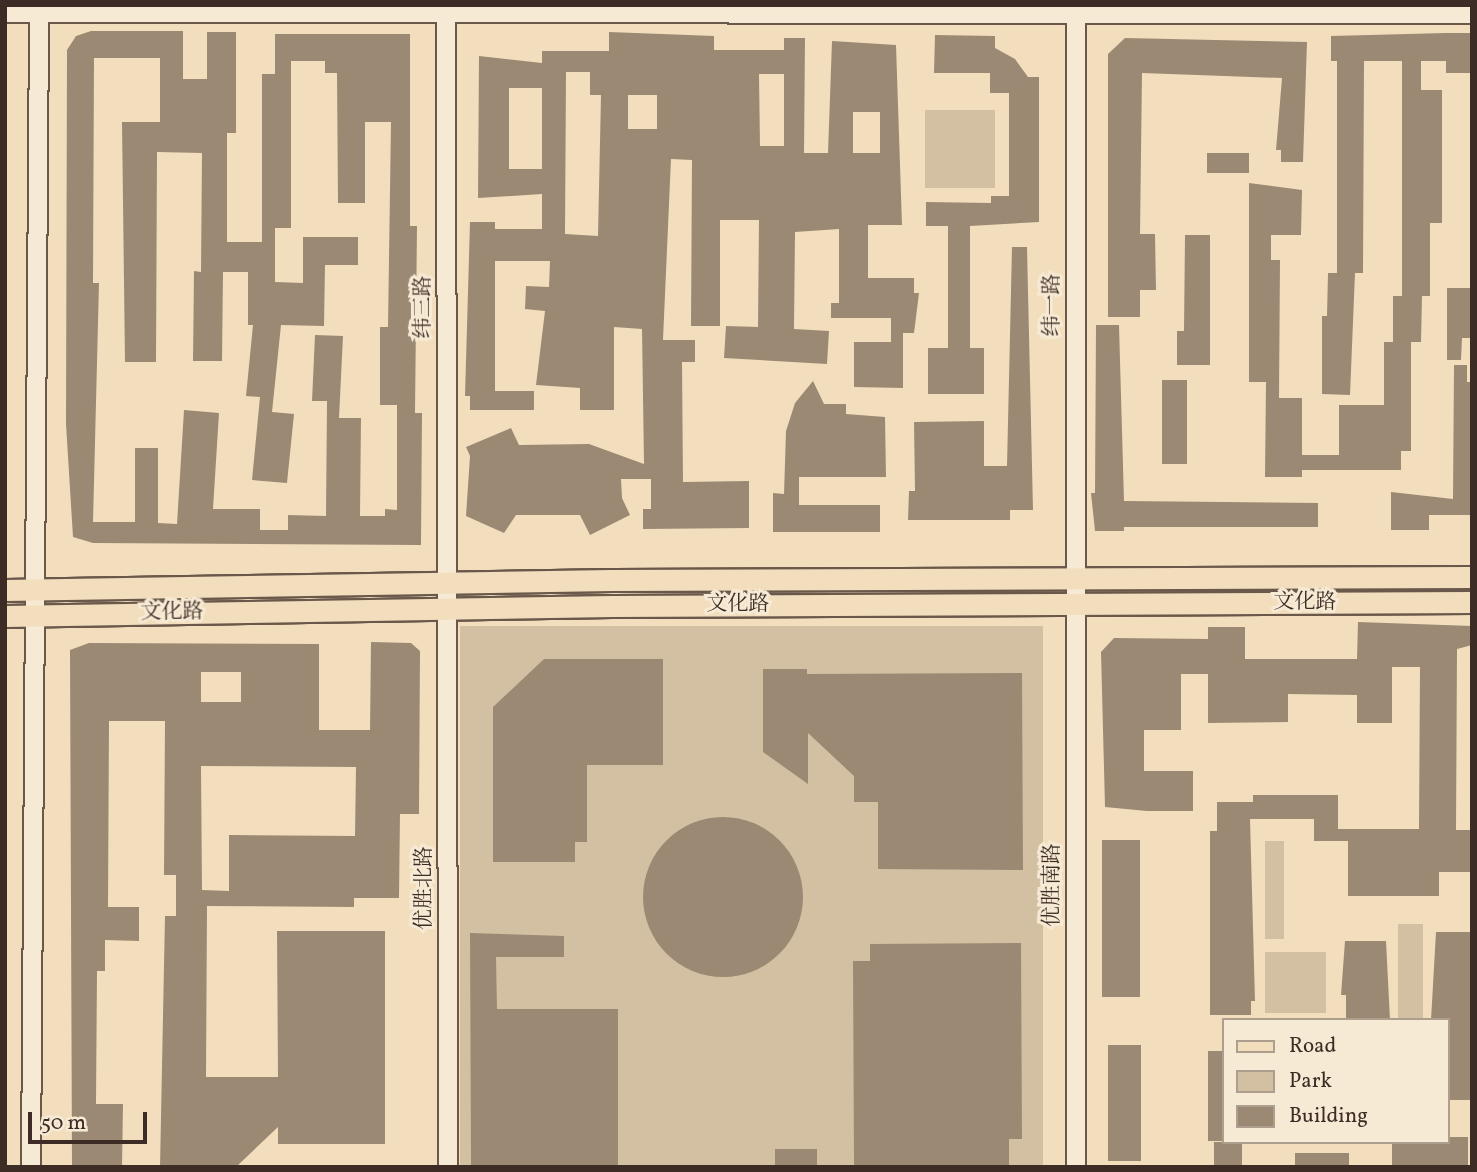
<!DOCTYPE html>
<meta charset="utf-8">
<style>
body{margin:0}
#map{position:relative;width:1477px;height:1172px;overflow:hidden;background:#f2debd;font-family:Vollkorn,"Noto Serif SC",serif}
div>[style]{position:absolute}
.green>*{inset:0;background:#d3c0a3;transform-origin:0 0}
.building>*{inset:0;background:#9b8974;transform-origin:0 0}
.round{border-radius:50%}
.roads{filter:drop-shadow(2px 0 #6a584b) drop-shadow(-2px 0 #6a584b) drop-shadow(0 2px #6a584b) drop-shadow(0 -2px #6a584b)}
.minor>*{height:18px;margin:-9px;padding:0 9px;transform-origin:9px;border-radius:9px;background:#f7ead4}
.major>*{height:21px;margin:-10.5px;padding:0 10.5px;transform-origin:10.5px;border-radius:10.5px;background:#f2debd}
span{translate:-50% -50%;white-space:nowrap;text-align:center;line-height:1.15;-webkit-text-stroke:6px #f7ead4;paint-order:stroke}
.street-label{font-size:21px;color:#3d2c25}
.frame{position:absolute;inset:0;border:7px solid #3d2c25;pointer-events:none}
.legend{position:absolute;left:1222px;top:1018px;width:228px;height:126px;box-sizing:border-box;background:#f7ead4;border:2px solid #ad9e8e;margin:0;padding:9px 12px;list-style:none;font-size:21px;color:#3d2c25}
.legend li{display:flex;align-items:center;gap:14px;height:35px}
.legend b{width:35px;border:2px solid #ad9e8e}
.scale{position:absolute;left:28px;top:1112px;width:119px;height:32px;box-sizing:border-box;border:4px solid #3d2c25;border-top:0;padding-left:9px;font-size:21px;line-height:24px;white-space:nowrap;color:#3d2c25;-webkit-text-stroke:5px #f7ead4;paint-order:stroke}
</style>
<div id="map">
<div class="green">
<i style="left:925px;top:110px;width:70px;height:78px"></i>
<i style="left:1043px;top:626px;width:541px;height:583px;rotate:90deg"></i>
<i style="left:1265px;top:841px;width:19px;height:98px"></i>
<i style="left:1398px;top:924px;width:25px;height:96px"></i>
<i style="left:1265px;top:952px;width:61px;height:61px"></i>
</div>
<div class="building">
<i style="clip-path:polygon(evenodd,91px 31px,183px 31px,183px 79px,207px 79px,207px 32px,236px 32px,236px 133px,227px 133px,227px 242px,262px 242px,262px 74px,275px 74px,275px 34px,410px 34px,410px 226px,417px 226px,415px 413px,422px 413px,421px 545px,93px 543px,73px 537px,66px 424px,67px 50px,76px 36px,91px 31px,94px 58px,160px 58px,160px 122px,122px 122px,125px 362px,156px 362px,157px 152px,202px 153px,201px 272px,194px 271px,193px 361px,222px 361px,223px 272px,248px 272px,248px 325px,253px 325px,246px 396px,260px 397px,252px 480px,287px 483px,294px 414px,272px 412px,281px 325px,324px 326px,325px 265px,358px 265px,358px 237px,303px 237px,303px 283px,275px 282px,275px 228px,291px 228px,291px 61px,325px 61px,325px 73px,337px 73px,338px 203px,365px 203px,365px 122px,391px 122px,388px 327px,380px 327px,380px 405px,397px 405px,397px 510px,385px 509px,385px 516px,360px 516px,361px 418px,339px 418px,343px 336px,315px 335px,312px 401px,327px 401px,326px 516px,288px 515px,288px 530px,260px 530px,260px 509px,213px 509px,219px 413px,184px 410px,177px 524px,158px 523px,158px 448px,135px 448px,135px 522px,93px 522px,99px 283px,93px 283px,94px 58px)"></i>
<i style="clip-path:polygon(evenodd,609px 32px,714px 36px,714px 50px,784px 50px,784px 38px,805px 38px,804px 153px,828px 153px,832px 41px,896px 45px,902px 225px,868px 225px,868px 278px,914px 278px,914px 293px,919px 293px,914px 333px,903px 333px,903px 388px,854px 387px,854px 342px,891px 342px,891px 318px,831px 318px,831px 303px,839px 303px,839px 229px,795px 232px,794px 329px,829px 331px,827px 364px,724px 358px,726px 326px,758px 327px,759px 220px,720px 220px,720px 326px,691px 326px,692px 160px,671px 159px,663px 340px,695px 340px,695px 362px,682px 362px,683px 482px,749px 481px,749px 528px,643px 529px,643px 509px,651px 509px,651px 479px,621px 479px,622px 498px,630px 515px,590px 535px,580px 515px,516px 515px,504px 533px,466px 516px,470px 456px,466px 447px,511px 428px,519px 445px,589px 444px,644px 464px,642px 329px,614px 327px,614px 410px,580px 410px,580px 388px,536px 385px,545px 311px,525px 309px,526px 286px,549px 287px,550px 261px,495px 261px,495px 391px,534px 391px,534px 410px,470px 410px,470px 396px,465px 396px,470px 222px,495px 222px,495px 229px,542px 229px,542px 194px,478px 198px,479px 56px,542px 63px,542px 51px,609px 51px,609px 32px,566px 72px,590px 72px,590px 95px,601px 95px,598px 236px,565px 234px,566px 72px,609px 32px,759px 74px,784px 74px,784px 146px,760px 146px,759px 74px,609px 32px,509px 88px,542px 88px,542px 169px,509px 169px,509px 88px,609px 32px,628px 95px,657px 95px,657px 129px,628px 129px,628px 95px,609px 32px,853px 112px,880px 112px,880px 153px,853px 153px,853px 112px)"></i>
<i style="clip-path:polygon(1446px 33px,1472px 33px,1472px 73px,1446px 73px,1446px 61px,1421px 61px,1421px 90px,1442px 90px,1442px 223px,1430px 223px,1430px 296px,1422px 296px,1421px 342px,1411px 342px,1411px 451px,1401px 451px,1401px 470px,1302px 470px,1302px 477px,1265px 477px,1266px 382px,1249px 382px,1249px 183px,1302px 190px,1301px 235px,1271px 235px,1271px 260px,1280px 260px,1279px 398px,1302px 398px,1302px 455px,1339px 455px,1339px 405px,1384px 405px,1384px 342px,1393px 342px,1393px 296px,1402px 296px,1402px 61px,1364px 61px,1363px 273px,1355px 273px,1350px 395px,1322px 394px,1322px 316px,1327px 316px,1328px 273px,1337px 273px,1337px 61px,1331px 61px,1331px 36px)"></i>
<i style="clip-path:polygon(935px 35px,995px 36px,995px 48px,1015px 59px,1028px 77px,1039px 77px,1039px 222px,970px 226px,970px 348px,984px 348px,984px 394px,928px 394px,928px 348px,948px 348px,948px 226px,926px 226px,926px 202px,991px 203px,991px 196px,1009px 196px,1009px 93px,990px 93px,990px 73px,934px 73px)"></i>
<i style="clip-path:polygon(1125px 38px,1307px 42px,1303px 162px,1281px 162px,1281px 150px,1276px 150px,1282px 78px,1142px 73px,1140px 234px,1155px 234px,1156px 290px,1140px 290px,1140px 317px,1108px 317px,1108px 54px)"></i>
<i style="left:1207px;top:153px;width:42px;height:20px"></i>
<i style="clip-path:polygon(1185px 235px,1210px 235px,1210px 365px,1177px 365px,1177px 331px,1184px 331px)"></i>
<i style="clip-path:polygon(1012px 247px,1027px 247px,1033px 510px,1010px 510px,1010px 520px,908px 520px,909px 491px,915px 491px,914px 422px,984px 421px,984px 466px,1007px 466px)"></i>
<i style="clip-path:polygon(1447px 288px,1472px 288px,1472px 338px,1462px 338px,1461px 360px,1447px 360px)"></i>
<i style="clip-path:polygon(1096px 325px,1119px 325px,1124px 501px,1318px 503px,1318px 527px,1124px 527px,1124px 531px,1095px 531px,1091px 493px,1095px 493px)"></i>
<i style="clip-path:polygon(1454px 365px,1467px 365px,1467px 382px,1472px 382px,1472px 515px,1429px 515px,1429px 530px,1391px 530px,1391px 492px,1453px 499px)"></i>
<i style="left:1162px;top:380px;width:25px;height:84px"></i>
<i style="clip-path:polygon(813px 381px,824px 404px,846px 404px,846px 414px,885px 417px,886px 477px,799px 477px,799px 505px,880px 505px,880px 532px,773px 532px,773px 493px,784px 494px,786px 431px,795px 403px)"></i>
<i style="clip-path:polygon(1358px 622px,1472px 626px,1472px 645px,1457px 649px,1456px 830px,1472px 830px,1472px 872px,1439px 872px,1439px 896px,1348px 896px,1348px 841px,1314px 841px,1314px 819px,1250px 819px,1255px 1001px,1251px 1001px,1251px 1015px,1210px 1015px,1210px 831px,1217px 831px,1217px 802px,1253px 802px,1253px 795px,1338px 795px,1338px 829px,1419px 829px,1420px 667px,1392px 667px,1392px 723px,1357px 723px,1357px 695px,1288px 694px,1288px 722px,1208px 723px,1208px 674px,1181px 674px,1181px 730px,1144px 730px,1144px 771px,1193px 771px,1193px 811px,1147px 811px,1105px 807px,1101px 652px,1114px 638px,1208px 639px,1208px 627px,1245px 627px,1245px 659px,1357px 659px)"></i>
<i style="clip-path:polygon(evenodd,371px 642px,411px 643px,420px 651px,419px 814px,400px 814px,399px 898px,354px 898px,354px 907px,207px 906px,206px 1077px,278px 1077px,277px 931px,385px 931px,385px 1144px,278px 1144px,278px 1127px,236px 1167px,160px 1167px,165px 916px,176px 916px,176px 875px,164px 875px,165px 721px,109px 721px,108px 907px,139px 907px,139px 941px,105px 940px,105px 971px,97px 971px,96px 1104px,123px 1104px,122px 1167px,72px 1167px,70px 650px,89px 643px,319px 644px,319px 730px,370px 730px,371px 642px,201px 672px,241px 672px,241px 702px,201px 702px,201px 672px,371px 642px,201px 766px,356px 767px,355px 836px,229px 835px,229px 891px,202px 890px,201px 766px)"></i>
<i style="clip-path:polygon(544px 659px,663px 659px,663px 765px,587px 765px,587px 842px,575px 842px,575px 862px,493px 862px,493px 707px)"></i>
<i style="clip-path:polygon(763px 669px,807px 669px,807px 674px,1022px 673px,1023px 870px,878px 869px,878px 802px,854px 802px,854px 776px,808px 733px,808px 784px,763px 752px)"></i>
<i class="round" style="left:643px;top:817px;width:160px;height:160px"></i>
<i style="left:1140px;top:840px;width:157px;height:38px;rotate:90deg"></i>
<i style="clip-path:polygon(1436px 932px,1472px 932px,1471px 1100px,1447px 1100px,1447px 1020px,1431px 1020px)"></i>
<i style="clip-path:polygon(470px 933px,564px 936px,564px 957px,496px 957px,497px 1009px,618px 1009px,618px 1165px,471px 1166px)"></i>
<i style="clip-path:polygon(1345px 941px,1386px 941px,1390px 1020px,1346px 1020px,1346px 995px,1341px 995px)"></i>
<i style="clip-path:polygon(1021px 943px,1022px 1139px,1009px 1139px,1009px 1167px,854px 1167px,853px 961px,870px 961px,870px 944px)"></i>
<i style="left:1108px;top:1045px;width:33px;height:116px"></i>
<i style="left:1208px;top:1051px;width:15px;height:90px"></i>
<i style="clip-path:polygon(1447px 1137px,1468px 1137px,1468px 1167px,1392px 1167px,1392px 1142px,1447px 1142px)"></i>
<i style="left:1214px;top:1142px;width:28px;height:25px"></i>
<i style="left:775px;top:1149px;width:42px;height:18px"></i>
<i style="left:1295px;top:1153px;width:54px;height:14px"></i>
</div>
<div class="roads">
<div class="minor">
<i style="left:446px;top:5px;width:1162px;rotate:89.9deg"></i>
<i style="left:1076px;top:5px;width:1162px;rotate:90deg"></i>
<i style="left:5px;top:13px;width:1467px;rotate:0.04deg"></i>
<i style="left:31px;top:1167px;width:1154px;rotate:-89.6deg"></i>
</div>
<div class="major">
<i style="left:5px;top:590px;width:607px;rotate:-0.94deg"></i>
<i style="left:612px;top:580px;width:860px;rotate:-0.2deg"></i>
<i style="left:5px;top:616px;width:607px;rotate:-0.94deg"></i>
<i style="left:612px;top:606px;width:860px;rotate:-0.27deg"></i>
</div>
</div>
<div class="street-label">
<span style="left:1053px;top:305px;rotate:-90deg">纬一路</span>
<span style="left:424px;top:307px;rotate:-90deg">纬三路</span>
<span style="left:1305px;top:603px">文化路</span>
<span style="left:738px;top:605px">文化路</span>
<span style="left:172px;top:613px;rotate:-1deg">文化路</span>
<span style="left:1053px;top:885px;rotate:-90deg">优胜南路</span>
<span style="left:425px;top:888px;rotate:-90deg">优胜北路</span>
</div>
<div class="frame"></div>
<ul class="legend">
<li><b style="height:9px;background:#f2debd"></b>Road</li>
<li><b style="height:19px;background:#d3c0a3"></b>Park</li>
<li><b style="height:19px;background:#9b8974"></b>Building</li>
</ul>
<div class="scale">50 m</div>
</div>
